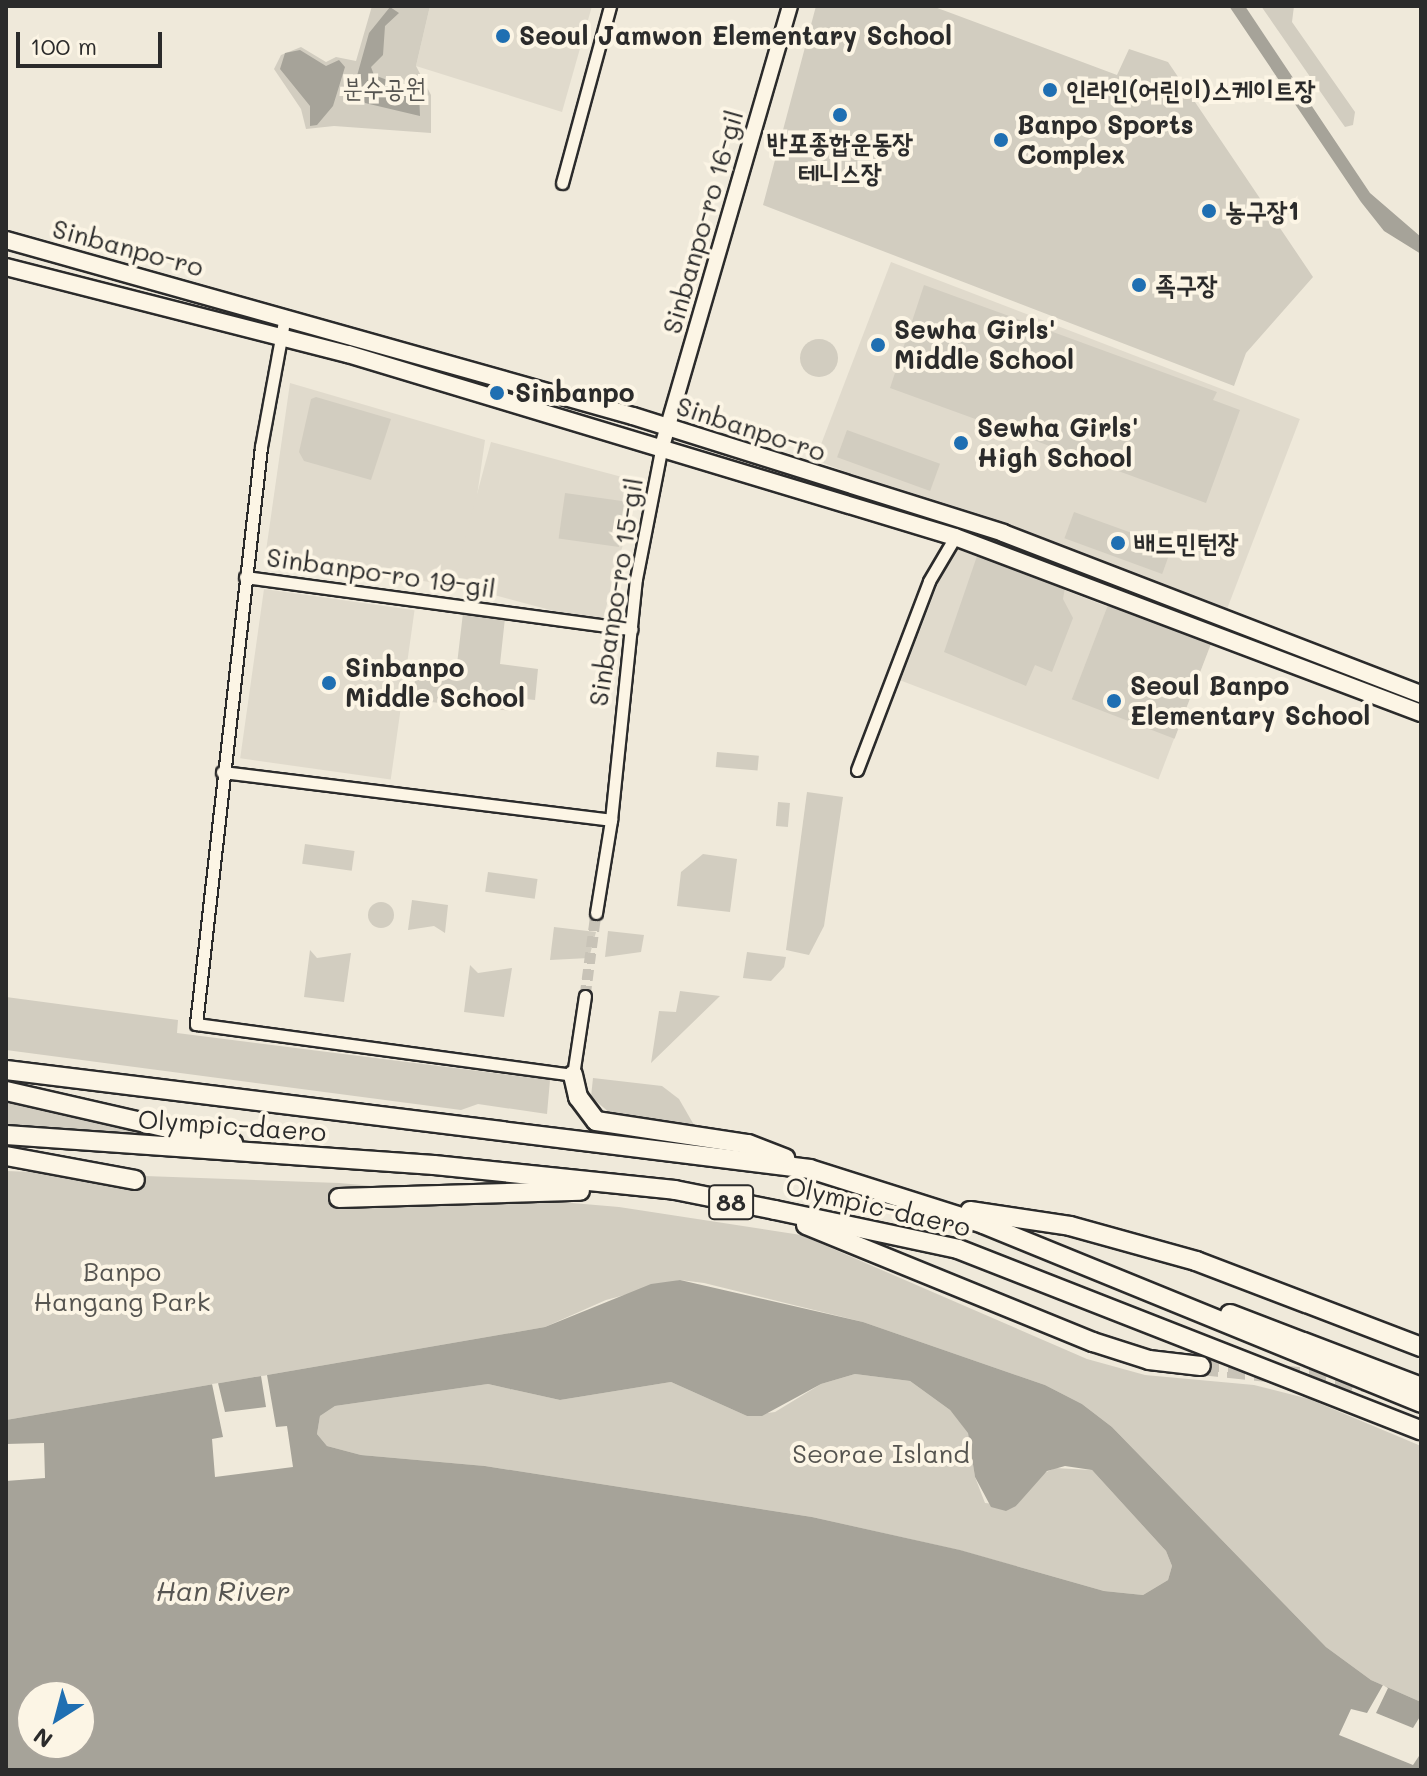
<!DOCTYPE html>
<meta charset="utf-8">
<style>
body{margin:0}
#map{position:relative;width:1427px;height:1776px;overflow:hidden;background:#efe9da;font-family:Mali,"Poor Story",sans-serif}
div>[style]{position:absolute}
.built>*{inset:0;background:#e0dacc;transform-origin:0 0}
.green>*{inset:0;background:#d2cdc0;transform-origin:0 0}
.round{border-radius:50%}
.water>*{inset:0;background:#a6a399}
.pier>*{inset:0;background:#efe9da}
.minor-tunnel>*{height:11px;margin-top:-5.5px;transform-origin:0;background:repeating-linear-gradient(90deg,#c8c3b7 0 11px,transparent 0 16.5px)}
.trunk-tunnel>*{height:18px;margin-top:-9px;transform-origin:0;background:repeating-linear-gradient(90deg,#c8c3b7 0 18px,transparent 0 27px)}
.roads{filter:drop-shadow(2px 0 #2b2b2b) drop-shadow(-2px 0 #2b2b2b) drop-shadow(0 2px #2b2b2b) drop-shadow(0 -2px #2b2b2b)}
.minor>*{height:11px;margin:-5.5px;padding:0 5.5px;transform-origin:5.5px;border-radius:5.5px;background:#fcf5e5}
.tertiary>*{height:14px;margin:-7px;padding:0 7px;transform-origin:7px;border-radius:7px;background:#fcf5e5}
.secondary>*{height:16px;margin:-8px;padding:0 8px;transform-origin:8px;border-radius:8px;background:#fcf5e5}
.trunk>*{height:18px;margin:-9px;padding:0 9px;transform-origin:9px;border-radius:9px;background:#fcf5e5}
.dots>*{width:22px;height:22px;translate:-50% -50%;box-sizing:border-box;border:4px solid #fcf5e5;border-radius:50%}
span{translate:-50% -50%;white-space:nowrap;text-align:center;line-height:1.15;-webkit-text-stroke:8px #fcf5e5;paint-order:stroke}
.shield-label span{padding:2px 6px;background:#fcf5e5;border:2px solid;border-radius:6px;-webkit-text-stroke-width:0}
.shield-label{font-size:24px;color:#2b2b2b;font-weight:700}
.poi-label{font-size:26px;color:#2b2b2b;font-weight:700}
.left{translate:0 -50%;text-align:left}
.park-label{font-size:26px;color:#555450}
.street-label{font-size:26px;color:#2b2b2b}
.water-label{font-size:28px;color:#565552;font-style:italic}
.frame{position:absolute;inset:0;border:8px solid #2b2b2b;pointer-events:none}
.north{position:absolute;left:16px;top:1680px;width:80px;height:80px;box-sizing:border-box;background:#fcf5e5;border:2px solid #a8a49b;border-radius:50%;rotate:216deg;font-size:22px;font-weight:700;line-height:32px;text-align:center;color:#2b2b2b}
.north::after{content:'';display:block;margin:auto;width:28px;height:36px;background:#1f6fb2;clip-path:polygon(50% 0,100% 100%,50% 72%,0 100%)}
.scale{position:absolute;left:16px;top:32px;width:146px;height:36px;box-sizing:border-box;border:4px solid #2b2b2b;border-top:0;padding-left:10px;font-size:24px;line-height:28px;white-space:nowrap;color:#2b2b2b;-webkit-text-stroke:6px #fcf5e5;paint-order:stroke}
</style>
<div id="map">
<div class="built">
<i style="clip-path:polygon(430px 6px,592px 6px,562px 112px,416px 66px)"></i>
<i style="left:891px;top:262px;width:438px;height:212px;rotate:21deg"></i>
<i style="clip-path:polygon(290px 383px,485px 440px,464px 587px,265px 558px)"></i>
<i style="left:491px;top:442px;width:154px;height:147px;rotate:15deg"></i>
<i style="left:952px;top:547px;width:276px;height:143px;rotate:21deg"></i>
<i style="left:264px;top:589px;width:152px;height:171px;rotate:8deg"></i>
</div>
<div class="green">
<i style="clip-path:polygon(372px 6px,430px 6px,416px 66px,431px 95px,431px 133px,334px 126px,306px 129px,301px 109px,274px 69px,281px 55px,301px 47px,326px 62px,336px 57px,356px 61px)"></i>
<i style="clip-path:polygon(816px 6px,932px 6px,1117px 75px,1129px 49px,1168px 62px,1313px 277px,1246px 353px,1234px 386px,763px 205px)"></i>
<i style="clip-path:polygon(1261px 6px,1294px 6px,1292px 22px,1355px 112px,1353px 125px,1345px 127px,1340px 120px)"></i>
<i style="clip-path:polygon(924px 285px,1217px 392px,1213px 400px,1240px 410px,1206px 503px,890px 388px)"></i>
<i class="round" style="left:800px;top:339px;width:38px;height:38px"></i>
<i style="clip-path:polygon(316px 397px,391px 419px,371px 480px,304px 461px,299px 452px,311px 399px)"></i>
<i style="left:847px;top:430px;width:99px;height:29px;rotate:20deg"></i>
<i style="left:565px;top:493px;width:61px;height:46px;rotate:8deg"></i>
<i style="left:1074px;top:512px;width:104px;height:28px;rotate:20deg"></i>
<i style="clip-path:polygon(977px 556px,1065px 587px,1063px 599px,1073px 618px,1052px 672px,1035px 665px,1026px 686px,944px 652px)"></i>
<i style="left:1108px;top:605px;width:110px;height:101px;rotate:21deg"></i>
<i style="clip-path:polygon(463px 613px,505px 618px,500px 664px,538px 669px,535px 700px,514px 698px,512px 711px,413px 700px,417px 660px,457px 664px)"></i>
<i style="left:717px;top:752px;width:42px;height:15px;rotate:5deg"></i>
<i style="clip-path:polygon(807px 792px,843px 797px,824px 926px,809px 955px,786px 950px)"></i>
<i style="left:778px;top:802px;width:12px;height:24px;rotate:5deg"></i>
<i style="left:305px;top:844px;width:50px;height:20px;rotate:8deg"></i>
<i style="clip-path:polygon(703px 854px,737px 859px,730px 912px,677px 906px,681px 872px)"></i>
<i style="left:488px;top:872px;width:50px;height:20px;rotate:8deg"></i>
<i style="clip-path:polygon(412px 900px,448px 905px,445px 933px,434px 926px,408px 930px)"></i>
<i class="round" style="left:368px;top:902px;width:26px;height:26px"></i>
<i style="clip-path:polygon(554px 927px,596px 932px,589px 958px,550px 960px)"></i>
<i style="clip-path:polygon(608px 931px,644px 935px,641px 952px,605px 957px)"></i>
<i style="clip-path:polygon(310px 950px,317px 958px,351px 953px,344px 1002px,304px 997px)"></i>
<i style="clip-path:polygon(747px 952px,786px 957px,784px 967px,771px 981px,743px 978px)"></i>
<i style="clip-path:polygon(470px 965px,478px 973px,512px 968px,504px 1017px,464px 1012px)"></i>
<i style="clip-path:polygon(680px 991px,720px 996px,651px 1063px,659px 1011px,676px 1012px)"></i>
<i style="clip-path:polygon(6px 997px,178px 1020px,177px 1033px,550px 1080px,547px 1114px,478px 1104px,461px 1110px,6px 1050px)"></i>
<i style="clip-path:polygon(593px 1078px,662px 1086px,679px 1099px,694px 1125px,610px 1113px,591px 1097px)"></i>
<i style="clip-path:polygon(6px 1098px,142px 1130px,141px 1136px,6px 1126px)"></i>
<i style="clip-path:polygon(6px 1171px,339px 1183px,619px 1207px,801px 1235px,1087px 1359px,1145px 1375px,1254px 1385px,1309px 1399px,1421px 1446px,1421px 1702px,1371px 1680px,1326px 1647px,1112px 1427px,1082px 1404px,1045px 1385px,863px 1322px,704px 1283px,680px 1280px,606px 1300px,545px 1327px,6px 1420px)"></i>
<i style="clip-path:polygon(855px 1374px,910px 1381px,950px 1410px,968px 1432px,975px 1477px,985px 1503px,1016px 1506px,1040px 1475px,1055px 1468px,1092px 1470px,1166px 1551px,1172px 1566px,1168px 1580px,1143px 1595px,1104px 1591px,959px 1550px,812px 1517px,485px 1466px,361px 1455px,327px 1446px,317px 1434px,320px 1416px,335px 1406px,488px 1384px,560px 1400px,671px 1382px,747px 1416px,775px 1412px,821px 1384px)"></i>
</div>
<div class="water">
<i style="clip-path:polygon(1229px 6px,1245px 6px,1370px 193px,1421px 237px,1421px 254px,1384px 231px,1361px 202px)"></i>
<i style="clip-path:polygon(390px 7px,399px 13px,385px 26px,383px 55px,371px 67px,374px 75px,419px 92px,420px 116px,365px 103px,353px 90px,369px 33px)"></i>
<i style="clip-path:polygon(300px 50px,326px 66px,339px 60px,345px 67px,333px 106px,317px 125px,310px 126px,310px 106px,280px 69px,285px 53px)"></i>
<i style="clip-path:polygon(evenodd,680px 1280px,863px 1322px,1045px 1385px,1082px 1404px,1112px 1427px,1326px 1647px,1371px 1680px,1421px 1702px,1421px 1770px,6px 1770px,6px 1481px,45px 1478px,44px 1443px,6px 1444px,6px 1420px,545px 1327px,651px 1284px,680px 1280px,855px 1374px,910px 1381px,950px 1410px,968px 1433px,975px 1477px,991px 1507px,1006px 1511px,1016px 1506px,1047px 1471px,1065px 1466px,1092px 1470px,1166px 1551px,1172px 1566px,1168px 1580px,1143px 1595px,1104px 1591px,960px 1550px,812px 1517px,485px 1466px,361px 1455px,327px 1446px,317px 1434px,320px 1416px,335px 1406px,488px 1384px,560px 1400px,671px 1382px,747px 1416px,762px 1416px,821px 1384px,855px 1374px,680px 1280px,32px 1696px,80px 1696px,80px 1744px,32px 1744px,32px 1696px)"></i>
</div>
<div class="pier">
<i style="clip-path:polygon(267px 1375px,276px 1427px,287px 1426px,293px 1467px,215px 1477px,212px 1439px,223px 1437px,212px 1384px,218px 1383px,225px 1412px,266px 1407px,261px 1376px)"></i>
<i style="clip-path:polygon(1383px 1685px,1388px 1688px,1376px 1713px,1413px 1728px,1421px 1715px,1421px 1753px,1413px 1765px,1339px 1735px,1351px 1709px,1367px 1713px)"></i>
</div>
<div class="minor-tunnel">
<i style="left:585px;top:996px;width:84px;rotate:-82.5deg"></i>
</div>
<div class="trunk-tunnel">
<i style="left:1201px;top:1366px;width:165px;rotate:5.9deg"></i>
</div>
<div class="roads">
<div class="minor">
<i style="left:562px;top:183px;width:183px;rotate:-74.8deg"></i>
<i style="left:285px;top:316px;width:133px;rotate:100.4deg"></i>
<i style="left:261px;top:447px;width:581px;rotate:96.43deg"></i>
<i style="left:196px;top:1024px;width:380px;rotate:7.7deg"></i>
<i style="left:573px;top:1075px;width:80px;rotate:-81.4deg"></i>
<i style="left:245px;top:577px;width:390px;rotate:7.7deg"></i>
<i style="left:857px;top:770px;width:202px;rotate:-69.1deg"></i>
<i style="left:929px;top:581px;width:51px;rotate:-59.4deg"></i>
<i style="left:222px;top:772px;width:392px;rotate:7deg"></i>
<i style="left:611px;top:820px;width:242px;rotate:-84.1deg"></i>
<i style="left:636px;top:579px;width:131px;rotate:-79deg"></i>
<i style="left:596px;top:913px;width:94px;rotate:-80.8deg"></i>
</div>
<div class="tertiary">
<i style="left:661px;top:450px;width:462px;rotate:-73.8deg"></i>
</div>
<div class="secondary">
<i style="left:6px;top:240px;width:651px;rotate:15.68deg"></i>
<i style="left:633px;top:416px;width:388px;rotate:17.5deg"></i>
<i style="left:1003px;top:533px;width:448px;rotate:21.1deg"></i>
<i style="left:6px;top:267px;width:353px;rotate:14.3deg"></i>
<i style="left:348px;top:354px;width:634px;rotate:16.78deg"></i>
<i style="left:955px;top:537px;width:498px;rotate:20.7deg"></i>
</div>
<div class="trunk">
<i style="left:6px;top:1070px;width:810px;rotate:7.02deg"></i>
<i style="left:810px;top:1169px;width:182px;rotate:17.6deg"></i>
<i style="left:983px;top:1224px;width:473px;rotate:22.2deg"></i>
<i style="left:573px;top:1075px;width:23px;rotate:77deg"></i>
<i style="left:578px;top:1097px;width:30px;rotate:53deg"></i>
<i style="left:596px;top:1121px;width:154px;rotate:8.6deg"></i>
<i style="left:748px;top:1144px;width:40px;rotate:21deg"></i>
<i style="left:6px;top:1091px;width:233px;rotate:12.9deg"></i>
<i style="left:6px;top:1135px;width:429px;rotate:4deg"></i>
<i style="left:434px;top:1165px;width:242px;rotate:5.9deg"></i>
<i style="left:675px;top:1190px;width:102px;rotate:11.3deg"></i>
<i style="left:775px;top:1210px;width:187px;rotate:12deg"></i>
<i style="left:958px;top:1249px;width:497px;rotate:21.4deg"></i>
<i style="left:6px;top:1156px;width:131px;rotate:10.5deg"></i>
<i style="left:339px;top:1198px;width:241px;rotate:-1.7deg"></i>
<i style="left:970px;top:1211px;width:101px;rotate:8.5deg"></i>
<i style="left:1070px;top:1226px;width:131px;rotate:15.5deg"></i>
<i style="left:1196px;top:1261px;width:241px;rotate:20.9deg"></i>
<i style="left:806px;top:1225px;width:310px;rotate:22.2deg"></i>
<i style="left:1093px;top:1342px;width:59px;rotate:17.8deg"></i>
<i style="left:1149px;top:1360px;width:52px;rotate:6.6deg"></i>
<i style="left:1230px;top:1314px;width:204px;rotate:20.9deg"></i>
</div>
</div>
<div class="dots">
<i style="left:503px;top:36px;background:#1f6fb2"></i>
<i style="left:1050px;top:90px;background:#1f6fb2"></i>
<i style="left:840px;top:115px;background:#1f6fb2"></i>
<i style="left:1001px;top:140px;background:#1f6fb2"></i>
<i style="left:1209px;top:211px;background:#1f6fb2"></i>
<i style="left:1139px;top:285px;background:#1f6fb2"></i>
<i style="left:878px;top:345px;background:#1f6fb2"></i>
<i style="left:497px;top:393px;background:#1f6fb2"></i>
<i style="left:961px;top:443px;background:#1f6fb2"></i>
<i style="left:1118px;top:543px;background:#1f6fb2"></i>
<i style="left:329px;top:683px;background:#1f6fb2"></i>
<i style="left:1114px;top:701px;background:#1f6fb2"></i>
</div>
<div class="shield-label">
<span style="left:731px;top:1202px">88</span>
</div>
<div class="poi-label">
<span class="left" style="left:519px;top:36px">Seoul Jamwon Elementary School</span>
<span class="left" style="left:1066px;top:90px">인라인(어린이)스케이트장</span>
<span class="left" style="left:1017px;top:140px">Banpo Sports<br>Complex</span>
<span style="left:840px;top:158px">반포종합운동장<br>테니스장</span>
<span class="left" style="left:1225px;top:211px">농구장1</span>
<span class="left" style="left:1155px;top:285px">족구장</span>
<span class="left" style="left:894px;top:345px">Sewha Girls'<br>Middle School</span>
<span class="left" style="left:515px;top:393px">Sinbanpo</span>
<span class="left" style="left:977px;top:443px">Sewha Girls'<br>High School</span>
<span class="left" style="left:1134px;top:543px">배드민턴장</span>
<span class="left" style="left:345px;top:683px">Sinbanpo<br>Middle School</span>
<span class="left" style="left:1130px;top:701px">Seoul Banpo<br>Elementary School</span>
</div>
<div class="park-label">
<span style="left:384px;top:88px">분수공원</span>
<span style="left:122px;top:1287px">Banpo<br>Hangang Park</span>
<span style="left:881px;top:1454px">Seorae Island</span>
</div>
<div class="street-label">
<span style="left:703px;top:222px;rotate:-74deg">Sinbanpo-ro 16-gil</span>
<span style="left:128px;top:248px;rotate:15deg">Sinbanpo-ro</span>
<span style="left:751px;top:429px;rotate:18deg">Sinbanpo-ro</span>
<span style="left:381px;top:573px;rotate:8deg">Sinbanpo-ro 19-gil</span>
<span style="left:616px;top:592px;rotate:-81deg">Sinbanpo-ro 15-gil</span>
<span style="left:232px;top:1126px;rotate:4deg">Olympic-daero</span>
<span style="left:878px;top:1207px;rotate:13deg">Olympic-daero</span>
</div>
<div class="water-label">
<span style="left:223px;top:1590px">Han River</span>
</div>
<div class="frame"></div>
<div class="north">N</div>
<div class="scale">100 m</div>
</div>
